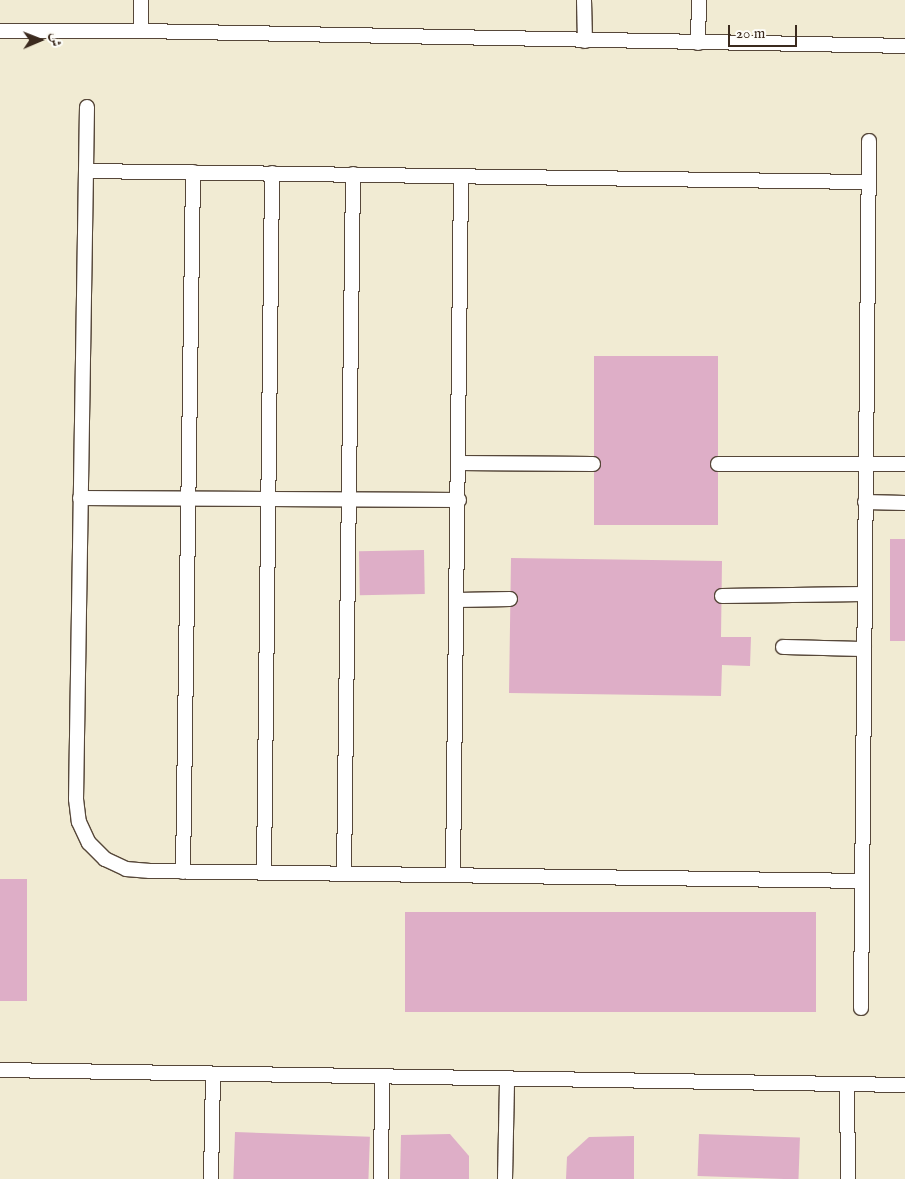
<!DOCTYPE html>
<meta charset="utf-8">
<style>
body{margin:0}
#map{position:relative;width:905px;height:1179px;overflow:hidden;background:#f1ebd3;font-family:"IM FELL English",Amiri,serif}
div>[style]{position:absolute}
.building>*{inset:0;background:#deaec7;transform-origin:0 0}
.roads{filter:drop-shadow(1px 0 #564739) drop-shadow(-1px 0 #564739) drop-shadow(0 1px #564739) drop-shadow(0 -1px #564739)}
.service>*{height:14px;margin:-7px;padding:0 7px;transform-origin:7px;border-radius:7px;background:#fff}
span{translate:-50% -50%;white-space:nowrap;text-align:center;line-height:1.15;-webkit-text-stroke:4.5px #fdfcf7;paint-order:stroke}
.north{position:absolute;left:15px;top:15px;width:50px;height:50px;-webkit-text-stroke:4px #fdfcf7;paint-order:stroke;rotate:89deg;font-size:14px;font-weight:700;line-height:20px;text-align:center;color:#3b2a1e}
.north::after{content:'';display:block;margin:auto;width:18px;height:22px;background:#3b2a1e;clip-path:polygon(50% 0,100% 100%,50% 72%,0 100%)}
.scale{position:absolute;left:728px;top:25px;width:69px;height:22px;box-sizing:border-box;border:2px solid #3b2a1e;border-top:0;padding-left:6px;font-size:15px;line-height:18px;white-space:nowrap;color:#3b2a1e;-webkit-text-stroke:4px #fdfcf7;paint-order:stroke}
</style>
<div id="map">
<div class="building">
<i style="left:594px;top:356px;width:124px;height:169px"></i>
<i style="left:890px;top:539px;width:15px;height:102px"></i>
<i style="left:424px;top:550px;width:44px;height:65px;rotate:89deg"></i>
<i style="clip-path:polygon(511px 558px,722px 561px,721px 637px,751px 637px,750px 666px,722px 665px,721px 696px,509px 693px)"></i>
<i style="left:0;top:879px;width:27px;height:122px"></i>
<i style="left:405px;top:912px;width:411px;height:100px"></i>
<i style="left:235px;top:1132px;width:135px;height:47px;rotate:2deg"></i>
<i style="clip-path:polygon(450px 1134px,469px 1156px,469px 1179px,400px 1179px,401px 1135px)"></i>
<i style="left:699px;top:1134px;width:101px;height:42px;rotate:2deg"></i>
<i style="clip-path:polygon(634px 1136px,634px 1179px,566px 1179px,567px 1157px,589px 1137px)"></i>
</div>
<div class="roads">
<div class="service">
<i style="left:141px;top:0;width:31px;rotate:90deg"></i>
<i style="left:584px;top:0;width:41px;rotate:88.6deg"></i>
<i style="left:0;top:31px;width:141px"></i>
<i style="left:141px;top:31px;width:764px;rotate:1.12deg"></i>
<i style="left:698px;top:43px;width:43px;rotate:-88.7deg"></i>
<i style="left:87px;top:107px;width:692px;rotate:90.91deg"></i>
<i style="left:76px;top:799px;width:23px;rotate:83deg"></i>
<i style="left:79px;top:822px;width:23px;rotate:65deg"></i>
<i style="left:89px;top:843px;width:23px;rotate:45deg"></i>
<i style="left:105px;top:859px;width:23px;rotate:25deg"></i>
<i style="left:126px;top:869px;width:24px;rotate:5deg"></i>
<i style="left:150px;top:871px;width:712px;rotate:0.8deg"></i>
<i style="left:86px;top:171px;width:782px;rotate:0.81deg"></i>
<i style="left:459px;top:463px;width:134px;rotate:0.4deg"></i>
<i style="left:718px;top:464px;width:187px"></i>
<i style="left:80px;top:498px;width:379px;rotate:0.3deg"></i>
<i style="left:865px;top:502px;width:40px;rotate:1.4deg"></i>
<i style="left:722px;top:596px;width:141px;rotate:-0.8deg"></i>
<i style="left:457px;top:600px;width:53px;rotate:-1.1deg"></i>
<i style="left:783px;top:647px;width:81px;rotate:1.4deg"></i>
<i style="left:183px;top:872px;width:700px;rotate:-89.18deg"></i>
<i style="left:264px;top:872px;width:699px;rotate:-89.34deg"></i>
<i style="left:344px;top:873px;width:699px;rotate:-89.26deg"></i>
<i style="left:453px;top:874px;width:698px;rotate:-89.34deg"></i>
<i style="left:861px;top:1008px;width:867px;rotate:-89.47deg"></i>
<i style="left:0;top:1070px;width:905px;rotate:0.95deg"></i>
<i style="left:847px;top:1084px;width:95px;rotate:89.4deg"></i>
<i style="left:211px;top:1179px;width:105px;rotate:-88.9deg"></i>
<i style="left:381px;top:1179px;width:101px;rotate:-89.4deg"></i>
<i style="left:505px;top:1179px;width:99px;rotate:-88.8deg"></i>
</div>
</div>
<div class="north">ش</div>
<div class="scale">20 m</div>
</div>
